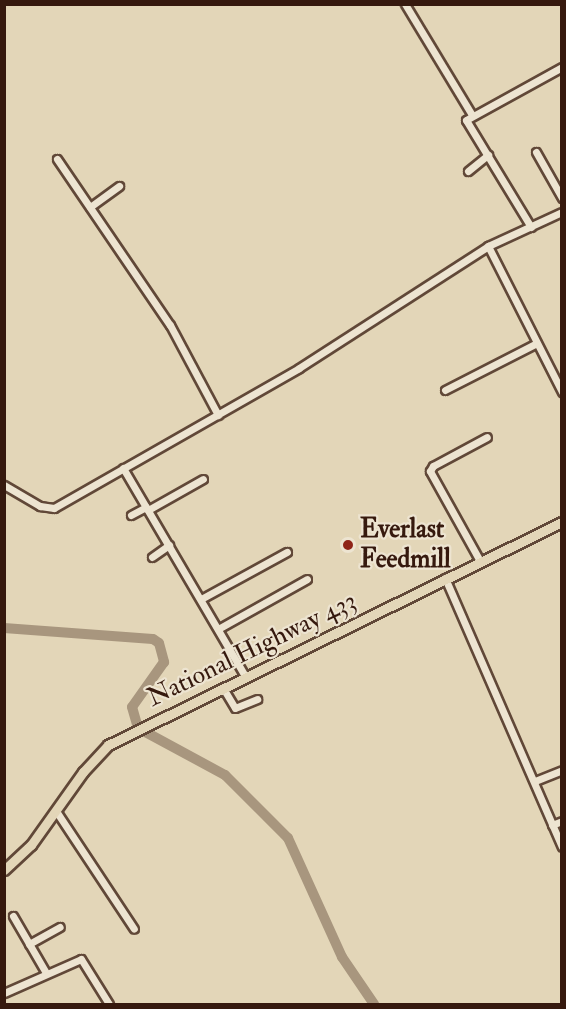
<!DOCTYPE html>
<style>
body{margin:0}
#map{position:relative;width:566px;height:1009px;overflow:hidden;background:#e3d6b8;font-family:"IM FELL Double Pica",serif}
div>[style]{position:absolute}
.river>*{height:10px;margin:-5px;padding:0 5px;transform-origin:5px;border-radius:5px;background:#a8967e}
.roads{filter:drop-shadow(2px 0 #614838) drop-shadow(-2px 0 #614838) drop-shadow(0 2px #614838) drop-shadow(0 -2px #614838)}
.minor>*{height:7px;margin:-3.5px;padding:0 3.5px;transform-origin:3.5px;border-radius:3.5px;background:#ede4d1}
.major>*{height:9px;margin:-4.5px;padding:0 4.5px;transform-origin:4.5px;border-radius:4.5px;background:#e3d6b8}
.dots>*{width:16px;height:16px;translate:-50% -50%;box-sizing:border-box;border:3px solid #ede4d1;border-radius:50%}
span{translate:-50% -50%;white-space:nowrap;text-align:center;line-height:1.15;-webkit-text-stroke:4.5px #ede4d1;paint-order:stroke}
.poi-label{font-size:26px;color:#36190e;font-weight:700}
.left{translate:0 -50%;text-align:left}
.street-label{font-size:26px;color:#36190e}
.frame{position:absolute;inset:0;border:6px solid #36190e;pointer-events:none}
</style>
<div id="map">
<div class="river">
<i style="left:4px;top:628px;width:149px;rotate:4.2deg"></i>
<i style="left:153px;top:639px;width:7px;rotate:34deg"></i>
<i style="left:159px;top:643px;width:20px;rotate:75deg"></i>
<i style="left:164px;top:662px;width:55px;rotate:125.4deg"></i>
<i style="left:132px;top:707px;width:22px;rotate:74deg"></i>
<i style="left:138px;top:728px;width:99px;rotate:28.4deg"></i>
<i style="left:225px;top:775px;width:89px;rotate:45deg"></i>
<i style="left:288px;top:838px;width:131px;rotate:65.6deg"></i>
<i style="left:342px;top:957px;width:57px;rotate:55.8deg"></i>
</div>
<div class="roads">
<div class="minor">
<i style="left:405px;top:4px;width:130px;rotate:58.9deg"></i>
<i style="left:536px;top:152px;width:53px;rotate:60.5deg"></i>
<i style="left:57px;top:159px;width:201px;rotate:55.8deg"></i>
<i style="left:170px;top:325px;width:102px;rotate:61.9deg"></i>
<i style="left:468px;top:171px;width:26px;rotate:-39deg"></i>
<i style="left:90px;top:207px;width:36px;rotate:-36deg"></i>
<i style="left:531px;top:227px;width:125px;rotate:-121.3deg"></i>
<i style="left:466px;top:120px;width:110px;rotate:-28.9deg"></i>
<i style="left:488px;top:246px;width:164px;rotate:63.1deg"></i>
<i style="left:445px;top:390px;width:103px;rotate:-27.1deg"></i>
<i style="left:123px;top:468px;width:241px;rotate:59.6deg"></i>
<i style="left:4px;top:485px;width:42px;rotate:30.3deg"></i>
<i style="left:40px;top:506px;width:14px;rotate:8deg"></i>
<i style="left:54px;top:508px;width:282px;rotate:-29.7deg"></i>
<i style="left:299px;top:368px;width:225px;rotate:-32.8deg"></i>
<i style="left:488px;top:246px;width:81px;rotate:-24.7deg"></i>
<i style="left:148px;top:510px;width:63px;rotate:-29.4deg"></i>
<i style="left:131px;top:515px;width:17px;rotate:-28deg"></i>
<i style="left:152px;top:557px;width:21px;rotate:-35deg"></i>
<i style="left:480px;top:561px;width:103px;rotate:-119.1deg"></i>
<i style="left:430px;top:471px;width:6px;rotate:-59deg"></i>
<i style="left:433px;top:466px;width:61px;rotate:-28.2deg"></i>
<i style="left:445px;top:578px;width:293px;rotate:66.5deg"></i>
<i style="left:201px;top:599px;width:98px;rotate:-28.7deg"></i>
<i style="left:218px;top:629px;width:102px;rotate:-29.3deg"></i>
<i style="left:223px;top:688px;width:23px;rotate:59deg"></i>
<i style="left:235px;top:708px;width:24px;rotate:-22deg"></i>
<i style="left:535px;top:781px;width:29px;rotate:-22deg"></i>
<i style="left:56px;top:811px;width:141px;rotate:56.5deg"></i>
<i style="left:552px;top:825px;width:11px;rotate:-22deg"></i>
<i style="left:13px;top:916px;width:66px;rotate:59.9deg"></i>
<i style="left:29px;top:944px;width:35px;rotate:-29deg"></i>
<i style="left:4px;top:993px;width:84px;rotate:-23.8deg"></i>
<i style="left:81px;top:959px;width:53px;rotate:58.1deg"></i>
</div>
<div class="major">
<i style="left:4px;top:870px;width:37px;rotate:-43deg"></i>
<i style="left:31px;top:845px;width:90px;rotate:-54.5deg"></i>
<i style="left:83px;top:772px;width:37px;rotate:-47deg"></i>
<i style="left:108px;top:745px;width:506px;rotate:-26.16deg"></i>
</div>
</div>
<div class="dots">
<i style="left:348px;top:545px;background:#8f2418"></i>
</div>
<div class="poi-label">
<span class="left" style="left:360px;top:545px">Everlast<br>Feedmill</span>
</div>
<div class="street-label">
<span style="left:252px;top:650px;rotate:-26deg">National Highway 433</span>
</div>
<div class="frame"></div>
</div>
